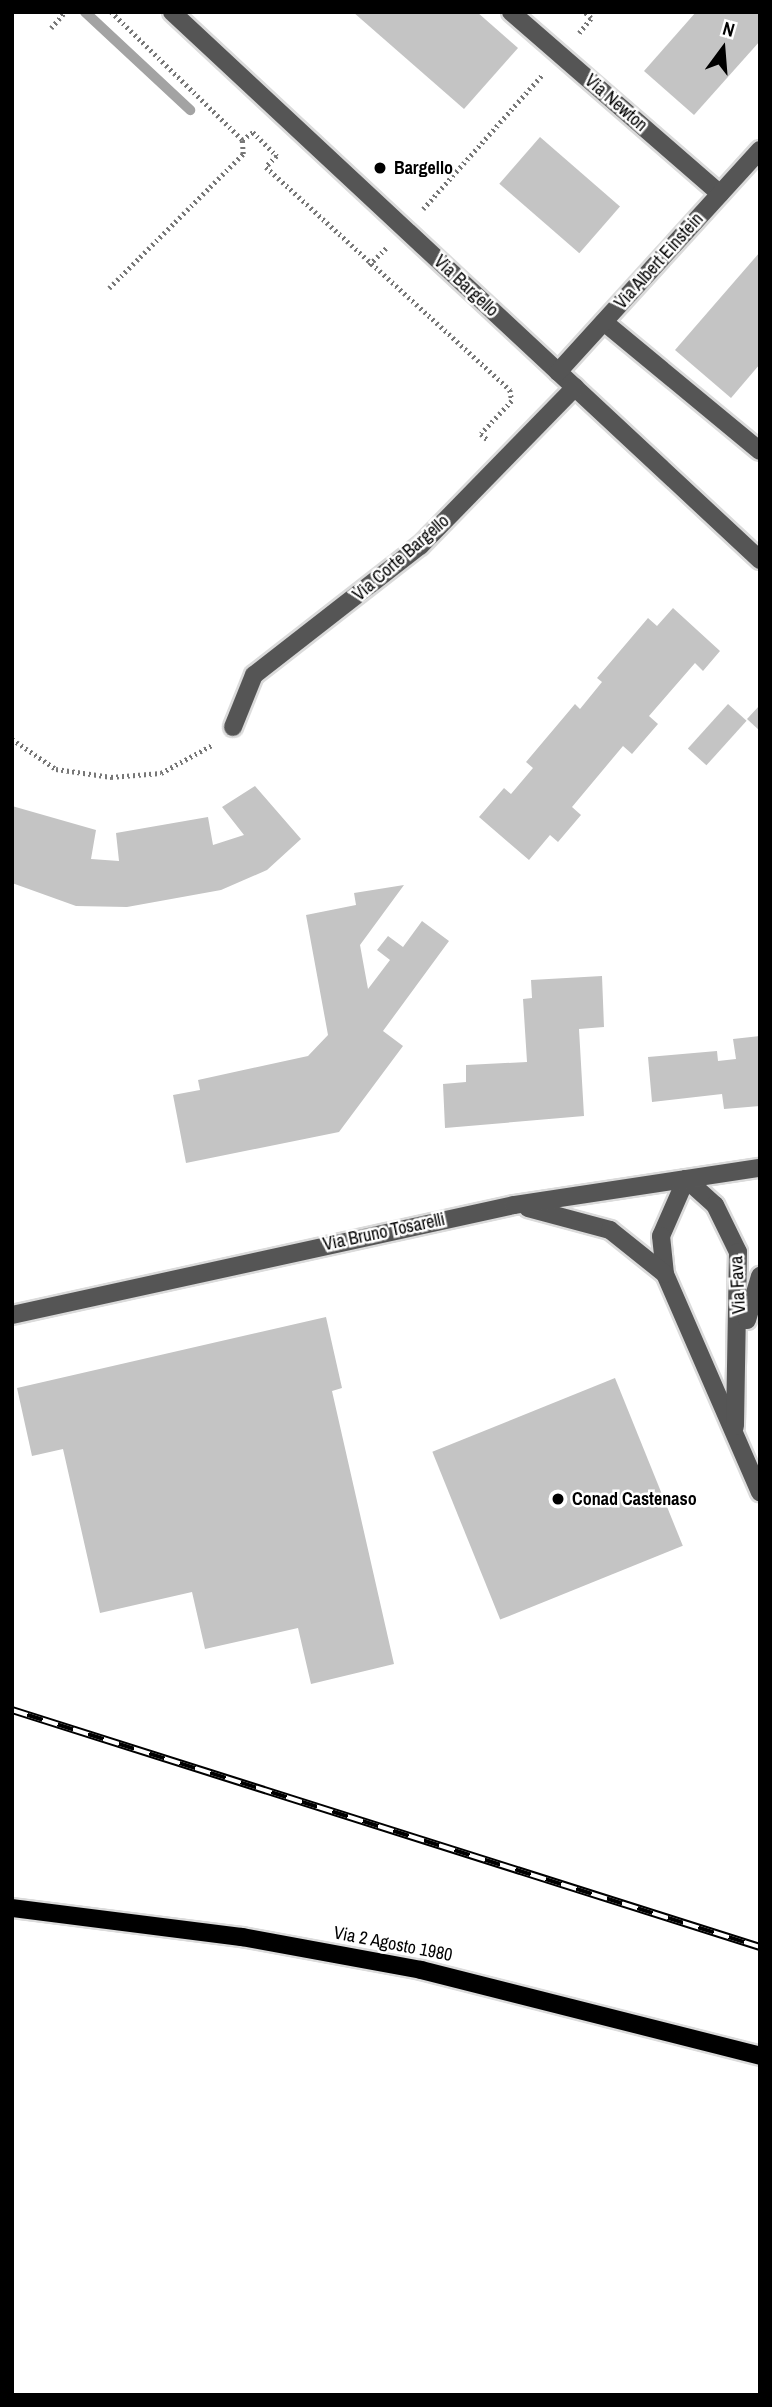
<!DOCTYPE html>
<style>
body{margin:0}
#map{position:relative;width:772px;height:2407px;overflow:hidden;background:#fff;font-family:"Archivo Narrow",sans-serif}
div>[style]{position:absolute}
.stream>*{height:10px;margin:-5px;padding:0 5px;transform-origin:5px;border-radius:5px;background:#a3a3a3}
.building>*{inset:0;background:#c4c4c4;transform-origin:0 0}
.path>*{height:4.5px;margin-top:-2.25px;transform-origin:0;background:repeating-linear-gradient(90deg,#777 0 2px,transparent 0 5.5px)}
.roads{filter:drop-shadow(2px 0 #dbdbdb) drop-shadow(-2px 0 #dbdbdb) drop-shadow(0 2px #dbdbdb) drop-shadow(0 -2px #dbdbdb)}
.minor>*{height:18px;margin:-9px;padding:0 9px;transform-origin:9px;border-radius:9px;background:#555}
.major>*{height:18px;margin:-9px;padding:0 9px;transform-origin:9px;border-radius:9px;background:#000}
.rail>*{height:8px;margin-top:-4px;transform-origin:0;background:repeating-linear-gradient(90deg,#fff 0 16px,#000 0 32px);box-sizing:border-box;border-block:2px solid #000}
.dots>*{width:19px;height:19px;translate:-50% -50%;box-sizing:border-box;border:4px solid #fff;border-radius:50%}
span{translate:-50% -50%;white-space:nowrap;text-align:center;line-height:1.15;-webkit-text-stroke:5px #fff;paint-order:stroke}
.street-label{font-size:18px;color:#000}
.poi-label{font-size:18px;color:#000;font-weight:700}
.left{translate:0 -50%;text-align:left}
.frame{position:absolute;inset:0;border:14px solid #000;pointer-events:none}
.north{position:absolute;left:688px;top:14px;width:70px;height:70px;-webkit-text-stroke:5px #fff;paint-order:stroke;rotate:16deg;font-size:19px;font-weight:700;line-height:28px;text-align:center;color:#000}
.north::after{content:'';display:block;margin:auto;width:24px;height:32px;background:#000;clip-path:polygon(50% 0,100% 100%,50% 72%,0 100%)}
</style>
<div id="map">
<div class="stream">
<i style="left:85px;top:12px;width:144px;rotate:43deg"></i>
</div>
<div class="building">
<i style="clip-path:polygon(353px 12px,477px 12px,518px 48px,464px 109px)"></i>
<i style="clip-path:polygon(696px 12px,760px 12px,760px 41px,694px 115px,644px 71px)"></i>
<i style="left:540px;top:137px;width:106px;height:62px;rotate:41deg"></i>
<i style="clip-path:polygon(760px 252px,760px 364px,731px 398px,675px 350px)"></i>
<i style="clip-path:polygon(673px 608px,720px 651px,703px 671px,695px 663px,649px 716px,658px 724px,632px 754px,623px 746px,572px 807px,581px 815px,558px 842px,550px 835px,529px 860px,479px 817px,504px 788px,511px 794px,533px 768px,526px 762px,575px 704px,580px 709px,602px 682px,597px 678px,648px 618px,657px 626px)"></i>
<i style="left:728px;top:704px;width:25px;height:60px;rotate:42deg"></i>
<i style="clip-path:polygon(760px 705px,760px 731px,747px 719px)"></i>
<i style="clip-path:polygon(255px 786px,301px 839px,267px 870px,221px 890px,127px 907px,76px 906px,12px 883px,12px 806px,96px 830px,91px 859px,119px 861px,116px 833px,208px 817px,213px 845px,244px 835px,222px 807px)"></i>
<i style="clip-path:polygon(404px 885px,360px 945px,368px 989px,390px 960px,377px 950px,388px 936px,403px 947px,422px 921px,449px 941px,383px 1031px,403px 1046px,339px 1132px,186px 1163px,173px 1095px,200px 1090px,198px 1080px,308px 1056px,328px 1035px,306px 915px,356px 905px,354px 893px)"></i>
<i style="clip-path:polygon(602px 976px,604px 1027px,579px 1029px,584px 1116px,445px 1128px,443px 1084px,466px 1082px,466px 1065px,527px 1062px,523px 999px,532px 998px,531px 980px)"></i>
<i style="clip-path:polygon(760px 1036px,760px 1106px,724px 1109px,722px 1094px,652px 1102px,648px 1057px,717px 1051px,718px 1061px,736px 1059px,733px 1039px)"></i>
<i style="clip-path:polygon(326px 1317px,342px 1388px,332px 1391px,394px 1664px,311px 1684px,298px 1628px,205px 1649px,192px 1592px,100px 1613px,63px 1449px,32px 1456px,17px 1388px)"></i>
<i style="left:615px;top:1378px;width:181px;height:197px;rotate:68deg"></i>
</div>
<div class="path">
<i style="left:51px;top:28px;width:21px;rotate:-49deg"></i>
<i style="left:579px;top:33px;width:19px;rotate:-51deg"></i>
<i style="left:591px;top:18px;width:9px;rotate:-139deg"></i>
<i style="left:242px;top:140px;width:14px;rotate:-36deg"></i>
<i style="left:253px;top:132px;width:34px;rotate:45deg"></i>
<i style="left:277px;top:156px;width:16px;rotate:135deg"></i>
<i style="left:266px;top:167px;width:331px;rotate:42.4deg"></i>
<i style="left:510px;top:390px;width:11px;rotate:80deg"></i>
<i style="left:512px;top:401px;width:45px;rotate:133.2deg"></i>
<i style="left:481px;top:434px;width:9px;rotate:41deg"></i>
<i style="left:423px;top:209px;width:181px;rotate:-48.4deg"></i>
<i style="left:369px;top:265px;width:24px;rotate:-45deg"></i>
<i style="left:109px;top:288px;width:190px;rotate:-45deg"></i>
<i style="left:243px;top:154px;width:14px;rotate:-94deg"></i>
<i style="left:242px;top:140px;width:183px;rotate:-135.7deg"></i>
<i style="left:12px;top:739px;width:53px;rotate:34.3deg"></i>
<i style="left:56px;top:769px;width:56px;rotate:8.3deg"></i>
<i style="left:111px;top:777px;width:50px;rotate:-4.6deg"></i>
<i style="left:161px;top:773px;width:60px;rotate:-28.7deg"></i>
</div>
<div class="roads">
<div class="minor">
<i style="left:172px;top:12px;width:804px;rotate:42.98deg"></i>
<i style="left:511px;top:12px;width:277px;rotate:41deg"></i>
<i style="left:604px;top:322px;width:202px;rotate:39.6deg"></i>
<i style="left:558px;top:372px;width:300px;rotate:-47.7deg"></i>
<i style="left:233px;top:727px;width:56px;rotate:-68deg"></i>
<i style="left:254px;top:675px;width:210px;rotate:-37.9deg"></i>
<i style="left:420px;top:546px;width:222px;rotate:-45.7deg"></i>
<i style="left:686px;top:1179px;width:62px;rotate:113.7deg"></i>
<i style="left:661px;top:1236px;width:38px;rotate:84deg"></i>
<i style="left:665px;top:1274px;width:238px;rotate:66.5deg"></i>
<i style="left:686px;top:1179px;width:39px;rotate:42deg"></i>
<i style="left:715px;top:1205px;width:52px;rotate:63.9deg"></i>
<i style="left:738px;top:1252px;width:174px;rotate:91deg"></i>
<i style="left:528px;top:1208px;width:85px;rotate:15deg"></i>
<i style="left:610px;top:1230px;width:70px;rotate:38.7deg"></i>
<i style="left:12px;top:1315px;width:514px;rotate:-12.36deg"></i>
<i style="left:514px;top:1205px;width:249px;rotate:-8.6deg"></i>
<i style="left:747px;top:1320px;width:46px;rotate:-73.5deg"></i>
</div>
<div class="major">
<i style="left:12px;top:1908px;width:232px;rotate:7.2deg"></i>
<i style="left:242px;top:1937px;width:182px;rotate:10.4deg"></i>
<i style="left:421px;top:1970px;width:350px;rotate:14.2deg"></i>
</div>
</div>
<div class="rail">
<i style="left:12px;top:1710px;width:785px;rotate:17.58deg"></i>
</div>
<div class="dots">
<i style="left:380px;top:168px;background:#000"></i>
<i style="left:558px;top:1499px;background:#000"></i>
</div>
<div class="street-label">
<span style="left:616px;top:103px;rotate:41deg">Via Newton</span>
<span style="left:659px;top:261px;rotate:-48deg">Via Albert Einstein</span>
<span style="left:466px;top:286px;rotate:43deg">Via Bargello</span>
<span style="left:401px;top:558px;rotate:-41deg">Via Corte Bargello</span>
<span style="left:384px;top:1232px;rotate:-12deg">Via Bruno Tosarelli</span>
<span style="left:738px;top:1285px;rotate:-93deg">Via Fava</span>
<span style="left:393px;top:1944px;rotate:11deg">Via 2 Agosto 1980</span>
</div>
<div class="poi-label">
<span class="left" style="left:394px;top:168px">Bargello</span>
<span class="left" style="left:572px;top:1499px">Conad Castenaso</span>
</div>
<div class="frame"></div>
<div class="north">N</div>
</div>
